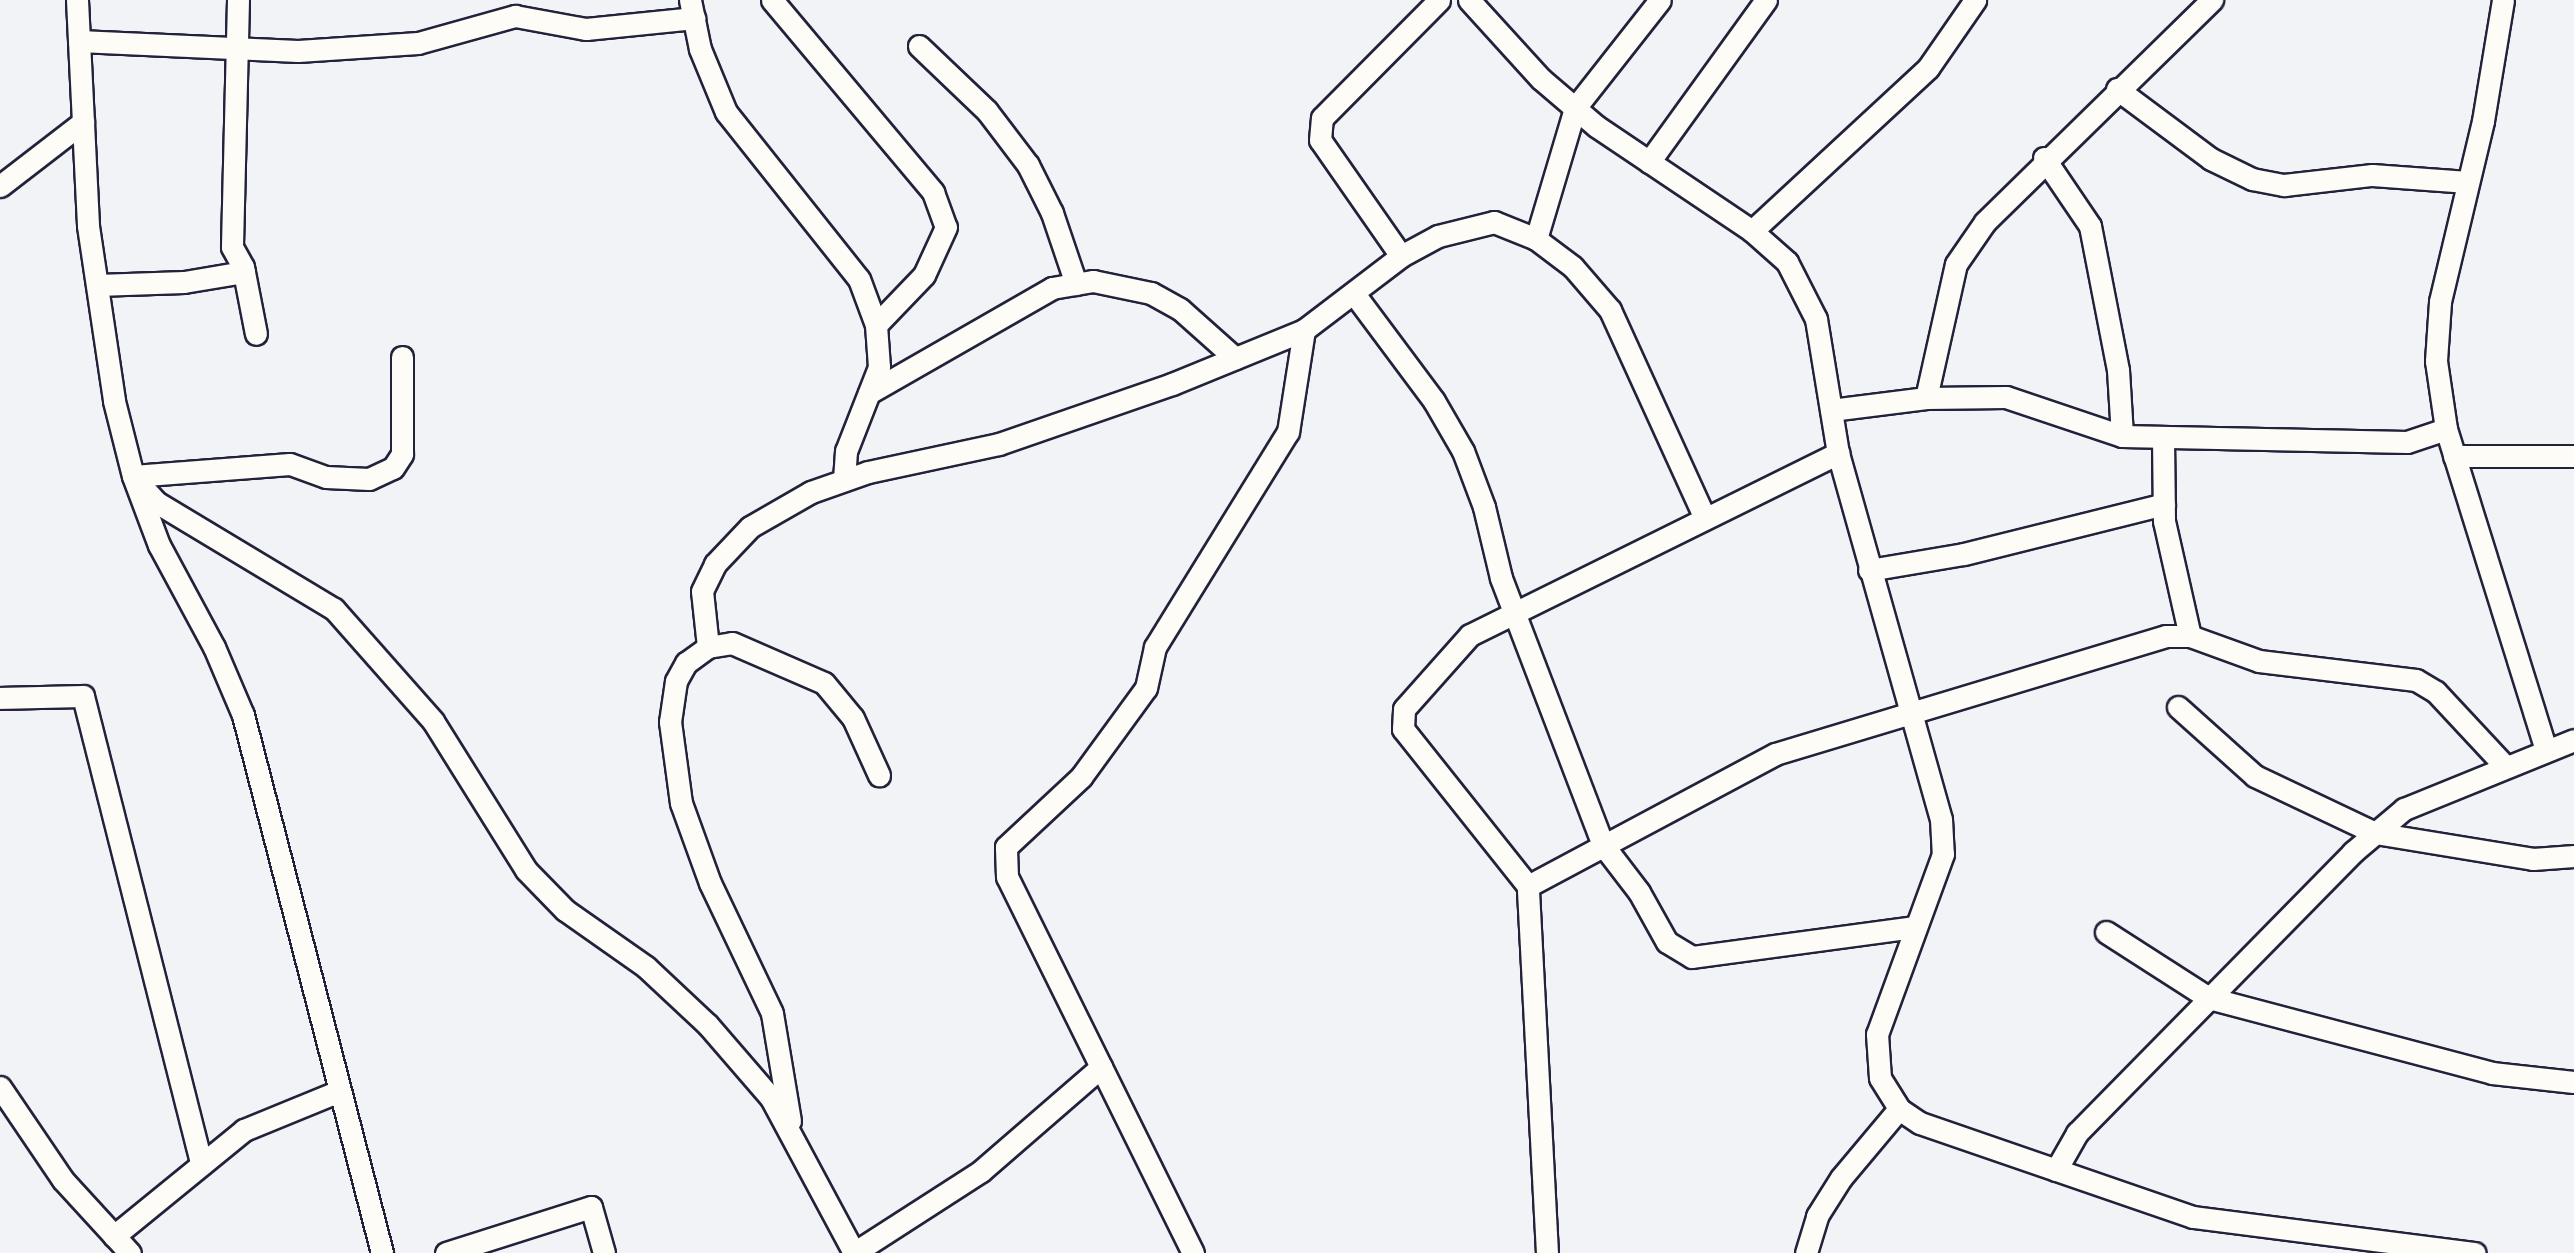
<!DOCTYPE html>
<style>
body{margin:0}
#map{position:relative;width:2574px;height:1253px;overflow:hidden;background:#f1f3f7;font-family:"Patrick Hand",sans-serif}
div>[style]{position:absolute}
.roads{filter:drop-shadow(2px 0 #22223b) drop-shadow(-2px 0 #22223b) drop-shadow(0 2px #22223b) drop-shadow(0 -2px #22223b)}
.minor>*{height:21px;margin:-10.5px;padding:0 10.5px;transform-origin:10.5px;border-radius:10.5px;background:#fdfcf7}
span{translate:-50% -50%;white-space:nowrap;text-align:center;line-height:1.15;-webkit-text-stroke:7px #fdfcf7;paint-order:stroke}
</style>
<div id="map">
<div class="roads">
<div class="minor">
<i style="left:77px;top:0;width:226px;rotate:87.2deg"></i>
<i style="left:88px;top:226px;width:177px;rotate:81.5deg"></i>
<i style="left:114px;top:401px;width:77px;rotate:75.8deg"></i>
<i style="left:133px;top:476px;width:74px;rotate:69.4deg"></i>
<i style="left:159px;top:545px;width:116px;rotate:61.7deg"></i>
<i style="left:214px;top:647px;width:74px;rotate:66.9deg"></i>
<i style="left:243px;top:715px;width:556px;rotate:75.51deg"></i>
<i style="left:238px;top:0;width:247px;rotate:91.4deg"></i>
<i style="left:232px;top:247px;width:23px;rotate:61deg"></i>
<i style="left:243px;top:267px;width:68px;rotate:79deg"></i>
<i style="left:690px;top:0;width:50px;rotate:78.5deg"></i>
<i style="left:700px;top:49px;width:68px;rotate:67.6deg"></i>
<i style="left:726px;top:112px;width:213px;rotate:51.5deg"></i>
<i style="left:859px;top:279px;width:49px;rotate:69.7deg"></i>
<i style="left:876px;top:325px;width:42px;rotate:85.9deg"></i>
<i style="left:879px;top:367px;width:90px;rotate:111.4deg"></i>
<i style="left:846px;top:451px;width:29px;rotate:94deg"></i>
<i style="left:772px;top:0;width:251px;rotate:50deg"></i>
<i style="left:933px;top:192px;width:37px;rotate:70deg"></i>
<i style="left:946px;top:227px;width:53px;rotate:114.6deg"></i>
<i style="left:924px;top:275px;width:69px;rotate:133.8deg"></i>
<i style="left:1469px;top:0;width:107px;rotate:47.7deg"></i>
<i style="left:1541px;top:79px;width:72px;rotate:40.5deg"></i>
<i style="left:1596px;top:126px;width:188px;rotate:33.9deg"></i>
<i style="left:1752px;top:231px;width:47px;rotate:41.5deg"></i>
<i style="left:1787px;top:262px;width:64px;rotate:63deg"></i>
<i style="left:1816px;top:319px;width:136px;rotate:80.7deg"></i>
<i style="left:1838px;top:453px;width:380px;rotate:74.3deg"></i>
<i style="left:1941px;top:819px;width:35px;rotate:87deg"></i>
<i style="left:1943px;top:854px;width:192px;rotate:110.1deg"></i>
<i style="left:1877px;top:1034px;width:44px;rotate:86.1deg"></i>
<i style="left:1880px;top:1078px;width:36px;rotate:58deg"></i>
<i style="left:1899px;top:1109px;width:25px;rotate:34deg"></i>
<i style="left:1920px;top:1123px;width:289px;rotate:19deg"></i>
<i style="left:2193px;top:1217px;width:284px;rotate:7.3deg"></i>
<i style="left:2503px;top:0;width:123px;rotate:99.4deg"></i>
<i style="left:2483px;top:121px;width:186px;rotate:103.4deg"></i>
<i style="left:2440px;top:302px;width:59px;rotate:93.9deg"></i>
<i style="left:2436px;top:361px;width:69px;rotate:81.6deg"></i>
<i style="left:2446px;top:429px;width:336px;rotate:72.7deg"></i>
<i style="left:79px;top:41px;width:219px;rotate:2.6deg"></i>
<i style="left:298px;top:51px;width:120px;rotate:-3.8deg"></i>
<i style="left:418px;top:43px;width:101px;rotate:-15.6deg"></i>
<i style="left:515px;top:16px;width:72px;rotate:10.4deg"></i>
<i style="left:586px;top:29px;width:109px;rotate:-5.8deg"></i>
<i style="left:919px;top:46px;width:94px;rotate:43.7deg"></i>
<i style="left:987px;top:111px;width:68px;rotate:52.8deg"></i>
<i style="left:1028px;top:165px;width:54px;rotate:63.4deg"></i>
<i style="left:1052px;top:213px;width:75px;rotate:71.3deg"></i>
<i style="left:2117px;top:89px;width:117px;rotate:36.7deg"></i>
<i style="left:2211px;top:159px;width:46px;rotate:26deg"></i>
<i style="left:2252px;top:179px;width:33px;rotate:11deg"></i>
<i style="left:2284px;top:185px;width:89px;rotate:-6.5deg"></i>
<i style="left:2372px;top:175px;width:96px;rotate:4.2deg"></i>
<i style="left:2044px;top:158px;width:82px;rotate:55.9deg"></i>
<i style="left:2090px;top:226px;width:147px;rotate:79deg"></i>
<i style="left:2118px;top:370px;width:66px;rotate:86.5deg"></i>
<i style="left:1649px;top:162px;width:200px;rotate:-54.2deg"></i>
<i style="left:0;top:186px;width:105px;rotate:-37.6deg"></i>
<i style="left:1752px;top:231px;width:240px;rotate:-42.8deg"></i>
<i style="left:1928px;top:68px;width:83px;rotate:-55.3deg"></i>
<i style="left:1536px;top:239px;width:137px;rotate:-73.4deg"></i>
<i style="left:1575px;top:108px;width:137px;rotate:-51.8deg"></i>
<i style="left:1401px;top:256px;width:141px;rotate:-124.9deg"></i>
<i style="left:1320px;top:140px;width:22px;rotate:-85deg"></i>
<i style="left:1322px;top:118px;width:166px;rotate:-45.2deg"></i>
<i style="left:97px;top:285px;width:87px;rotate:-2deg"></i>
<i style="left:184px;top:282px;width:61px;rotate:-9.5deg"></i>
<i style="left:1355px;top:295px;width:132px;rotate:53.3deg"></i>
<i style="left:1434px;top:401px;width:58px;rotate:59.9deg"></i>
<i style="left:1463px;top:451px;width:60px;rotate:69.4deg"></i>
<i style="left:1484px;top:507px;width:73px;rotate:76.5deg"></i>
<i style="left:1501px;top:578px;width:286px;rotate:69.1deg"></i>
<i style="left:1603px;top:845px;width:59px;rotate:52.5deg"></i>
<i style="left:1639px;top:892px;width:57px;rotate:60.8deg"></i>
<i style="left:1667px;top:942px;width:29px;rotate:31deg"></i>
<i style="left:1692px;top:957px;width:224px;rotate:-7.7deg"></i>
<i style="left:869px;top:393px;width:211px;rotate:-29.8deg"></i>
<i style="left:1052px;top:288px;width:42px;rotate:-9.7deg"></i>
<i style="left:1093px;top:281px;width:59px;rotate:11.7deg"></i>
<i style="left:1151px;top:293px;width:33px;rotate:29deg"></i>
<i style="left:1180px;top:309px;width:74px;rotate:41.7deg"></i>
<i style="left:1926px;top:398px;width:137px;rotate:-77.4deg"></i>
<i style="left:1956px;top:264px;width:51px;rotate:-55.4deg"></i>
<i style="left:1985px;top:222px;width:318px;rotate:-44.4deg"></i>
<i style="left:1831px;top:410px;width:96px;rotate:-7.2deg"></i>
<i style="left:1926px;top:398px;width:80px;rotate:-0.7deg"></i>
<i style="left:2006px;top:397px;width:122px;rotate:18.6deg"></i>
<i style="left:2122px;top:436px;width:285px;rotate:1.2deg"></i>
<i style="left:2407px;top:442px;width:41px;rotate:-18.4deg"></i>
<i style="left:2163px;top:438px;width:83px;rotate:89.3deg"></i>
<i style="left:2164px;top:521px;width:118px;rotate:77.3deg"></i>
<i style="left:2454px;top:456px;width:120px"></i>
<i style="left:133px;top:476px;width:157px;rotate:-4.4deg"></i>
<i style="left:290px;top:464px;width:38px;rotate:20deg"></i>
<i style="left:326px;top:477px;width:43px;rotate:2.7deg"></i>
<i style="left:369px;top:479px;width:26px;rotate:-25deg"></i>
<i style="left:393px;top:468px;width:17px;rotate:-57deg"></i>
<i style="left:402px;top:454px;width:97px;rotate:-90deg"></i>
<i style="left:139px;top:483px;width:25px;rotate:48deg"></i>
<i style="left:156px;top:502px;width:208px;rotate:31deg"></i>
<i style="left:334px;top:609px;width:149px;rotate:48.5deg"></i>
<i style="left:433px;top:721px;width:176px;rotate:58deg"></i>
<i style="left:526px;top:870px;width:56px;rotate:45.7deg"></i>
<i style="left:565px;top:910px;width:99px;rotate:35.1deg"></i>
<i style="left:646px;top:967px;width:85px;rotate:43.1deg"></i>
<i style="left:708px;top:1025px;width:96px;rotate:49.2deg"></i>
<i style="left:771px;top:1098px;width:176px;rotate:61.8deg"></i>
<i style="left:1869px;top:570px;width:96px;rotate:-9.6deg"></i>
<i style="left:1964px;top:554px;width:206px;rotate:-14deg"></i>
<i style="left:708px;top:647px;width:56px;rotate:-96.1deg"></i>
<i style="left:702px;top:591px;width:30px;rotate:-64deg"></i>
<i style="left:715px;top:564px;width:51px;rotate:-46.6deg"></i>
<i style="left:750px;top:527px;width:70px;rotate:-29.8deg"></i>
<i style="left:811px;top:492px;width:60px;rotate:-19.3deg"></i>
<i style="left:868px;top:472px;width:134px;rotate:-12.1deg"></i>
<i style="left:999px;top:444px;width:183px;rotate:-19.1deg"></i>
<i style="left:1172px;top:384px;width:143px;rotate:-22.2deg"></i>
<i style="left:1304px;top:330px;width:122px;rotate:-37.3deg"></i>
<i style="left:1401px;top:256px;width:42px;rotate:-28.4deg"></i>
<i style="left:1438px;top:236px;width:58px;rotate:-14deg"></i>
<i style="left:1494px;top:222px;width:45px;rotate:22deg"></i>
<i style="left:1536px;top:239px;width:46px;rotate:37.1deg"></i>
<i style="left:1573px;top:267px;width:57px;rotate:49.3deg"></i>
<i style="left:1610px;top:310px;width:229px;rotate:65.5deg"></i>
<i style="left:0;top:698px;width:83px;rotate:-1.4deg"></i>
<i style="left:83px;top:696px;width:483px;rotate:75.8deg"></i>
<i style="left:2178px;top:707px;width:103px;rotate:41.9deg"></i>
<i style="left:2255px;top:776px;width:133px;rotate:25.4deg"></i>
<i style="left:2375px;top:833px;width:160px;rotate:9.3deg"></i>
<i style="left:2533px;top:859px;width:41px;rotate:-4.2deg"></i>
<i style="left:1528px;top:886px;width:280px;rotate:-28.1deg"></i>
<i style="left:1775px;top:754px;width:408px;rotate:-16.8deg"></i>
<i style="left:2166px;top:636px;width:24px"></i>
<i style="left:2190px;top:636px;width:73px;rotate:19.9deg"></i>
<i style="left:2259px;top:661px;width:158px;rotate:6.9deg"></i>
<i style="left:2416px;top:680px;width:23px;rotate:31deg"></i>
<i style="left:2436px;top:692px;width:101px;rotate:47deg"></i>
<i style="left:2106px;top:932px;width:122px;rotate:32.7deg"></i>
<i style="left:2209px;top:998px;width:293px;rotate:14.8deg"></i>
<i style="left:2492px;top:1073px;width:82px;rotate:6.3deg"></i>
<i style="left:0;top:1087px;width:112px;rotate:55.9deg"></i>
<i style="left:63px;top:1180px;width:99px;rotate:47.5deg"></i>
<i style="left:790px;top:1121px;width:109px;rotate:-99.5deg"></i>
<i style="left:772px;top:1013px;width:144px;rotate:-115.5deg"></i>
<i style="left:710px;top:883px;width:85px;rotate:-109.9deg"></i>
<i style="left:681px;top:803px;width:82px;rotate:-97.7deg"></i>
<i style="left:670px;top:722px;width:41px;rotate:-81.7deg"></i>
<i style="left:676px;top:681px;width:21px;rotate:-61deg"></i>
<i style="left:686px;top:663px;width:27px;rotate:-36deg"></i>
<i style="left:708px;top:647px;width:24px;rotate:-9deg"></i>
<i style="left:732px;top:643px;width:100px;rotate:23.5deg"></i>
<i style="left:824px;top:683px;width:45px;rotate:50.4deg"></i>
<i style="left:853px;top:718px;width:63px;rotate:65.5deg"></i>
<i style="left:2056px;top:1170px;width:43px;rotate:-60.4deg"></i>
<i style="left:2077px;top:1133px;width:394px;rotate:-45.5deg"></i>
<i style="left:2353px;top:852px;width:67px;rotate:-40.1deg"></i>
<i style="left:2404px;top:809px;width:183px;rotate:-22.1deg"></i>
<i style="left:114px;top:1236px;width:168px;rotate:-39.2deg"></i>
<i style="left:244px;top:1130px;width:103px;rotate:-22.3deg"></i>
<i style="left:446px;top:1253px;width:152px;rotate:-17.6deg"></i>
<i style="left:591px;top:1207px;width:48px;rotate:74.2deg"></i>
<i style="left:854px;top:1253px;width:151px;rotate:-32.8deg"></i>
<i style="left:981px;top:1171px;width:159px;rotate:-40.9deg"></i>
<i style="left:1193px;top:1253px;width:419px;rotate:-116.3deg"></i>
<i style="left:1007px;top:877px;width:30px;rotate:-92deg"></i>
<i style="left:1006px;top:847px;width:103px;rotate:-43deg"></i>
<i style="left:1081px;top:777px;width:110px;rotate:-53.9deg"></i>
<i style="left:1146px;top:688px;width:42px;rotate:-77.6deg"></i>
<i style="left:1155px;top:647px;width:253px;rotate:-58.3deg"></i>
<i style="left:1288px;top:432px;width:103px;rotate:-81.1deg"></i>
<i style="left:1547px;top:1253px;width:367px;rotate:-93deg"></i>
<i style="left:1528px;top:886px;width:201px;rotate:-128.5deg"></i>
<i style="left:1403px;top:729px;width:20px;rotate:-87deg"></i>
<i style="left:1404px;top:709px;width:99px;rotate:-48.3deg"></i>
<i style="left:1470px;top:635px;width:411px;rotate:-26.3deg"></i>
<i style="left:1806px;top:1253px;width:39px;rotate:-73deg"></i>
<i style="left:1817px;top:1216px;width:45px;rotate:-57.7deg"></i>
<i style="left:1841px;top:1178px;width:90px;rotate:-50deg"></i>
</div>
</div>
</div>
